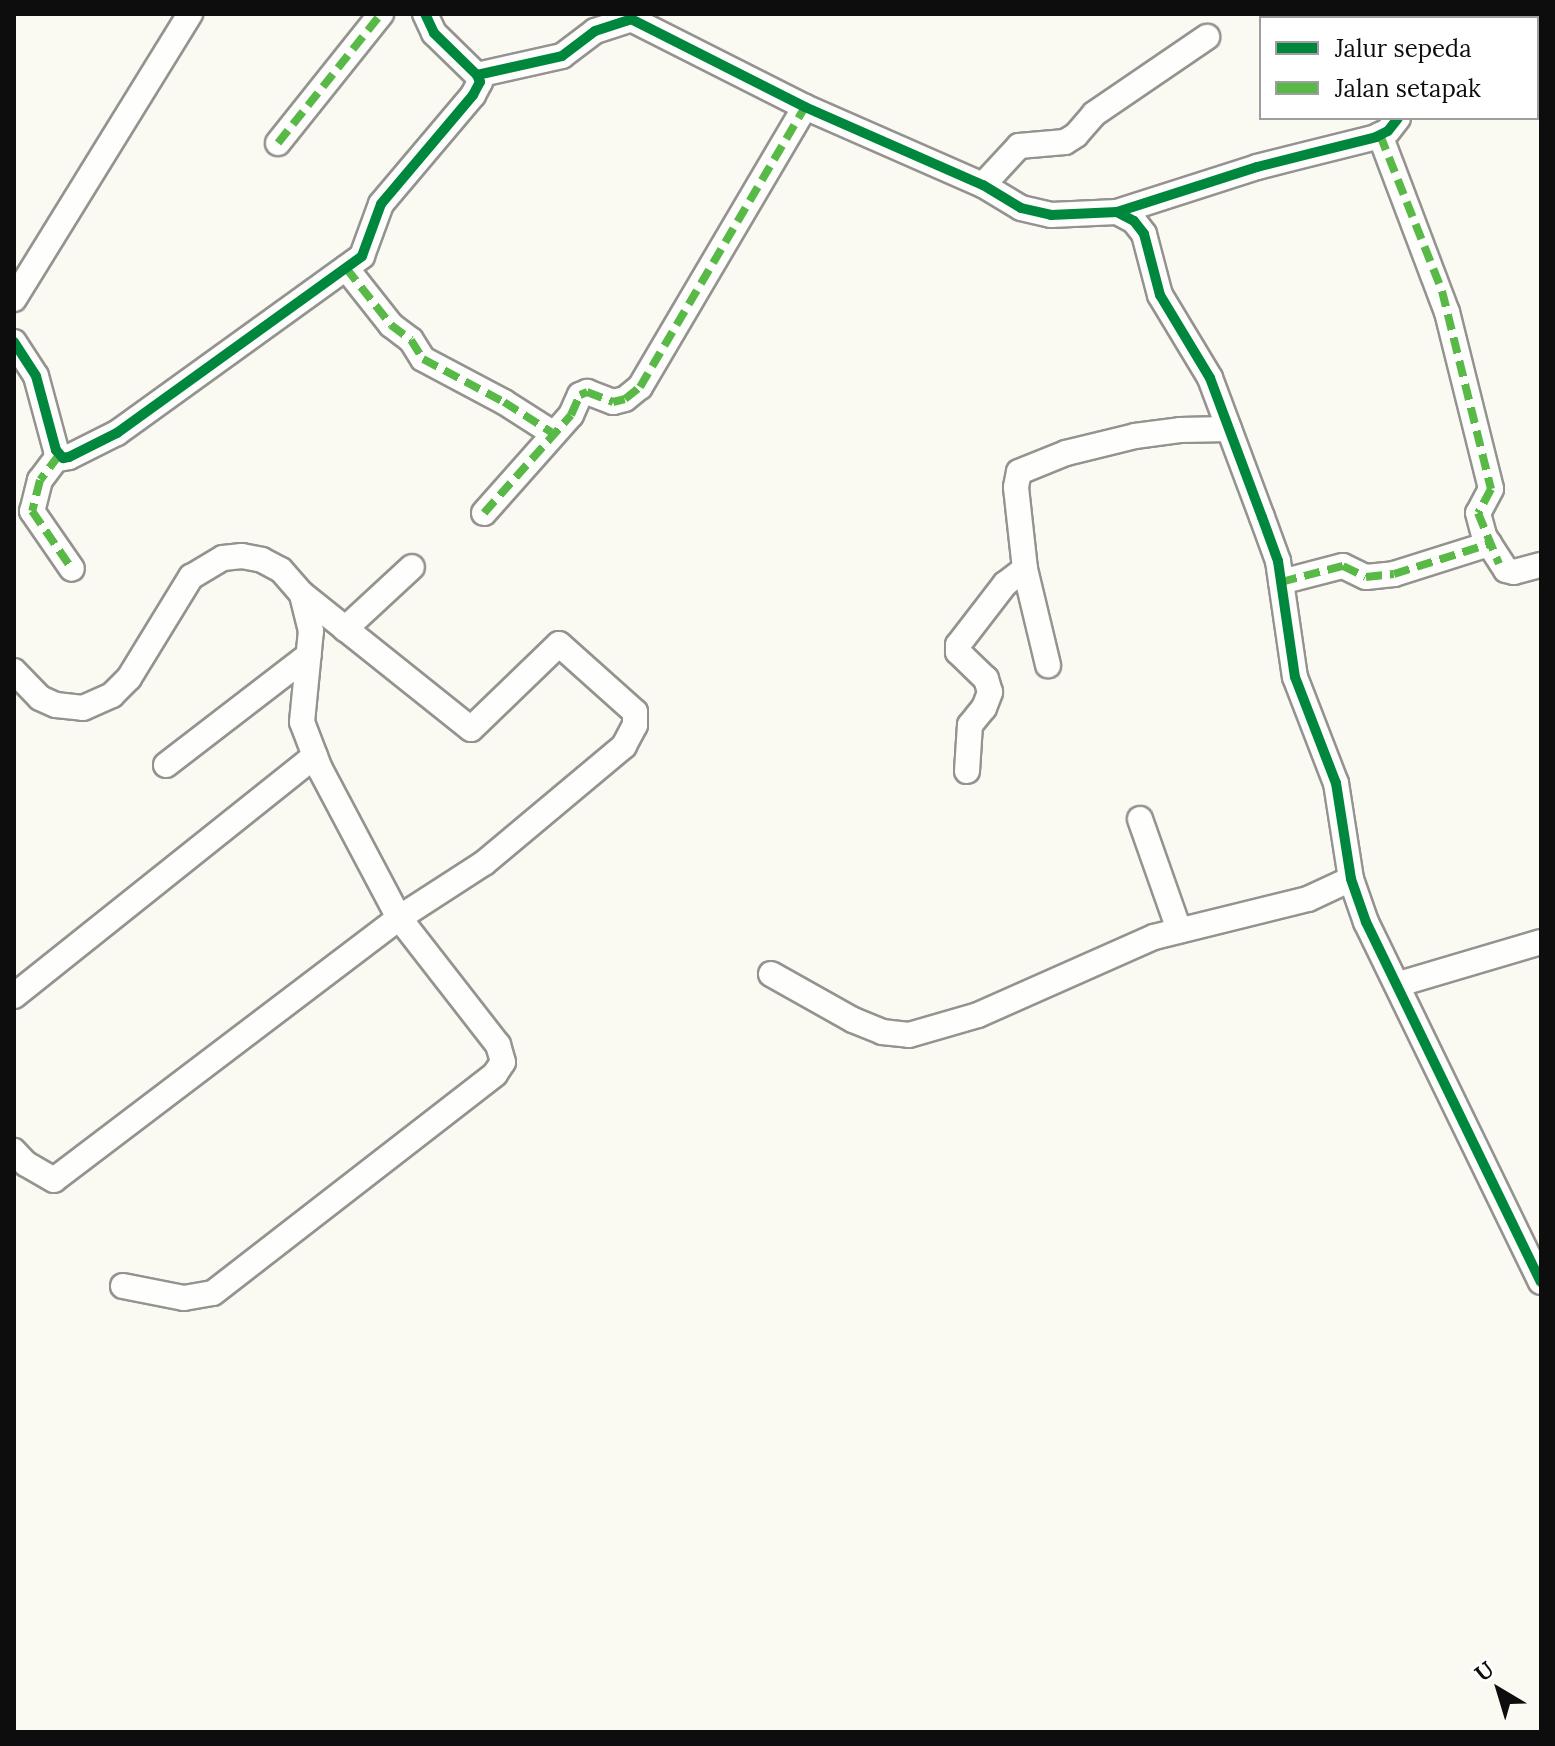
<!DOCTYPE html>
<style>
body{margin:0}
#map{position:relative;width:1555px;height:1746px;overflow:hidden;background:#faf9f2;font-family:Lora,serif}
div>[style]{position:absolute}
.roads{filter:drop-shadow(2px 0 #949390) drop-shadow(-2px 0 #949390) drop-shadow(0 2px #949390) drop-shadow(0 -2px #949390)}
.minor>*{height:24px;margin:-12px;padding:0 12px;transform-origin:12px;border-radius:12px;background:#fefefd}
.quiet>*{height:8px;margin-top:-4px;transform-origin:0;background:repeating-linear-gradient(90deg,#58b947 0 16px,transparent 0 24px)}
.cycleway>*{height:10px;margin:-5px;padding:0 5px;transform-origin:5px;border-radius:5px;background:#00873e}
span{translate:-50% -50%;white-space:nowrap;text-align:center;line-height:1.15;-webkit-text-stroke:8px #fff;paint-order:stroke}
.frame{position:absolute;inset:0;border:16px solid #0d0d0d;pointer-events:none}
.legend{position:absolute;left:1259px;top:16px;width:280px;height:104px;box-sizing:border-box;background:#fff;border:2px solid #9e9e9e;margin:0;padding:10px 14px;list-style:none;font-size:24px;color:#0d0d0d}
.legend li{display:flex;align-items:center;gap:16px;height:40px}
.legend b{width:40px;border:2px solid #9e9e9e}
.north{position:absolute;left:1459px;top:1650px;width:80px;height:80px;-webkit-text-stroke:6px #fff;paint-order:stroke;rotate:322deg;font-size:22px;font-weight:700;line-height:32px;text-align:center;color:#0d0d0d}
.north::after{content:'';display:block;margin:auto;width:28px;height:36px;background:#0d0d0d;clip-path:polygon(50% 0,100% 100%,50% 72%,0 100%)}
</style>
<div id="map">
<div class="roads">
<div class="minor">
<i style="left:1452px;top:18px;width:6px;rotate:-39deg"></i>
<i style="left:477px;top:75px;width:87px;rotate:-12.6deg"></i>
<i style="left:562px;top:56px;width:41px;rotate:-37.1deg"></i>
<i style="left:595px;top:31px;width:38px;rotate:-18deg"></i>
<i style="left:631px;top:19px;width:195px;rotate:26.8deg"></i>
<i style="left:805px;top:107px;width:194px;rotate:23.7deg"></i>
<i style="left:983px;top:185px;width:44px;rotate:31.2deg"></i>
<i style="left:1021px;top:208px;width:31px;rotate:13deg"></i>
<i style="left:1051px;top:215px;width:66px;rotate:-2.6deg"></i>
<i style="left:1117px;top:212px;width:147px;rotate:-17.8deg"></i>
<i style="left:1257px;top:167px;width:123px;rotate:-14.1deg"></i>
<i style="left:1376px;top:137px;width:13px;rotate:-27deg"></i>
<i style="left:1388px;top:131px;width:16px;rotate:-52deg"></i>
<i style="left:1380px;top:135px;width:189px;rotate:69.3deg"></i>
<i style="left:1447px;top:312px;width:182px;rotate:76deg"></i>
<i style="left:1491px;top:489px;width:27px;rotate:118deg"></i>
<i style="left:1478px;top:513px;width:24px;rotate:75deg"></i>
<i style="left:1484px;top:536px;width:40px;rotate:57.1deg"></i>
<i style="left:1506px;top:570px;width:8px;rotate:14deg"></i>
<i style="left:1514px;top:572px;width:28px;rotate:-15deg"></i>
<i style="left:278px;top:143px;width:165px;rotate:-51.4deg"></i>
<i style="left:983px;top:185px;width:53px;rotate:-47.3deg"></i>
<i style="left:1019px;top:146px;width:46px;rotate:-5deg"></i>
<i style="left:1065px;top:142px;width:13px;rotate:-32deg"></i>
<i style="left:1076px;top:135px;width:28px;rotate:-49deg"></i>
<i style="left:1094px;top:114px;width:137px;rotate:-34.3deg"></i>
<i style="left:1117px;top:212px;width:19px;rotate:28deg"></i>
<i style="left:1134px;top:221px;width:16px;rotate:52deg"></i>
<i style="left:1144px;top:234px;width:63px;rotate:75.3deg"></i>
<i style="left:1160px;top:295px;width:97px;rotate:58.9deg"></i>
<i style="left:1210px;top:378px;width:148px;rotate:69.5deg"></i>
<i style="left:1262px;top:517px;width:47px;rotate:70deg"></i>
<i style="left:1278px;top:561px;width:117px;rotate:81.7deg"></i>
<i style="left:1295px;top:677px;width:114px;rotate:68.9deg"></i>
<i style="left:1336px;top:783px;width:97px;rotate:81.1deg"></i>
<i style="left:1351px;top:879px;width:46px;rotate:70.8deg"></i>
<i style="left:1366px;top:922px;width:400px;rotate:64.1deg"></i>
<i style="left:346px;top:268px;width:73px;rotate:51.7deg"></i>
<i style="left:391px;top:325px;width:25px;rotate:37deg"></i>
<i style="left:411px;top:340px;width:22px;rotate:58deg"></i>
<i style="left:423px;top:359px;width:92px;rotate:28deg"></i>
<i style="left:504px;top:402px;width:56px;rotate:32.6deg"></i>
<i style="left:14px;top:299px;width:335px;rotate:-58.3deg"></i>
<i style="left:14px;top:342px;width:40px;rotate:57.1deg"></i>
<i style="left:36px;top:376px;width:77px;rotate:74.9deg"></i>
<i style="left:56px;top:450px;width:11px;rotate:49deg"></i>
<i style="left:63px;top:458px;width:6px;rotate:-9deg"></i>
<i style="left:69px;top:457px;width:54px;rotate:-26.6deg"></i>
<i style="left:117px;top:433px;width:302px;rotate:-35.8deg"></i>
<i style="left:362px;top:256px;width:55px;rotate:-69.9deg"></i>
<i style="left:381px;top:204px;width:143px;rotate:-49.8deg"></i>
<i style="left:473px;top:95px;width:15px;rotate:-62deg"></i>
<i style="left:480px;top:82px;width:8px;rotate:-113deg"></i>
<i style="left:477px;top:75px;width:60px;rotate:-135.7deg"></i>
<i style="left:434px;top:33px;width:21px;rotate:-115deg"></i>
<i style="left:59px;top:455px;width:31px;rotate:127deg"></i>
<i style="left:40px;top:480px;width:32px;rotate:104deg"></i>
<i style="left:32px;top:511px;width:70px;rotate:55.4deg"></i>
<i style="left:484px;top:513px;width:131px;rotate:-48.4deg"></i>
<i style="left:571px;top:415px;width:22px;rotate:-66deg"></i>
<i style="left:580px;top:395px;width:8px;rotate:-23deg"></i>
<i style="left:587px;top:392px;width:28px;rotate:21deg"></i>
<i style="left:613px;top:402px;width:12px;rotate:-14deg"></i>
<i style="left:625px;top:399px;width:19px;rotate:-39deg"></i>
<i style="left:640px;top:387px;width:325px;rotate:-59.5deg"></i>
<i style="left:1025px;top:569px;width:99px;rotate:76.5deg"></i>
<i style="left:1281px;top:582px;width:64px;rotate:-14.5deg"></i>
<i style="left:1343px;top:566px;width:25px;rotate:26deg"></i>
<i style="left:1366px;top:577px;width:28px;rotate:-6deg"></i>
<i style="left:1394px;top:574px;width:100px;rotate:-17.5deg"></i>
<i style="left:345px;top:629px;width:91px;rotate:-42.8deg"></i>
<i style="left:14px;top:671px;width:37px;rotate:46deg"></i>
<i style="left:40px;top:698px;width:17px;rotate:24deg"></i>
<i style="left:56px;top:705px;width:27px;rotate:6deg"></i>
<i style="left:83px;top:708px;width:32px;rotate:-24deg"></i>
<i style="left:112px;top:695px;width:24px;rotate:-45deg"></i>
<i style="left:129px;top:678px;width:119px;rotate:-58.5deg"></i>
<i style="left:191px;top:577px;width:37px;rotate:-31deg"></i>
<i style="left:223px;top:558px;width:19px;rotate:-6deg"></i>
<i style="left:242px;top:556px;width:20px;rotate:11deg"></i>
<i style="left:262px;top:560px;width:21px;rotate:28deg"></i>
<i style="left:281px;top:570px;width:32px;rotate:49deg"></i>
<i style="left:302px;top:594px;width:216px;rotate:38.6deg"></i>
<i style="left:471px;top:729px;width:122px;rotate:-44deg"></i>
<i style="left:559px;top:644px;width:102px;rotate:41.8deg"></i>
<i style="left:635px;top:712px;width:13px;rotate:90deg"></i>
<i style="left:635px;top:725px;width:24px;rotate:118deg"></i>
<i style="left:624px;top:746px;width:182px;rotate:140.1deg"></i>
<i style="left:484px;top:863px;width:101px;rotate:147.1deg"></i>
<i style="left:399px;top:918px;width:433px;rotate:142.8deg"></i>
<i style="left:54px;top:1180px;width:32px;rotate:-150deg"></i>
<i style="left:26px;top:1164px;width:18px;rotate:-133deg"></i>
<i style="left:166px;top:765px;width:180px;rotate:-37.6deg"></i>
<i style="left:967px;top:771px;width:46px;rotate:-86.3deg"></i>
<i style="left:970px;top:725px;width:22px;rotate:-51deg"></i>
<i style="left:984px;top:708px;width:17px;rotate:-69deg"></i>
<i style="left:990px;top:692px;width:14px;rotate:-107deg"></i>
<i style="left:986px;top:679px;width:39px;rotate:-136deg"></i>
<i style="left:958px;top:652px;width:7px;rotate:-90deg"></i>
<i style="left:958px;top:645px;width:77px;rotate:-52.4deg"></i>
<i style="left:1005px;top:584px;width:25px;rotate:-37deg"></i>
<i style="left:1025px;top:569px;width:82px;rotate:-96.3deg"></i>
<i style="left:1016px;top:487px;width:15px;rotate:-79deg"></i>
<i style="left:1019px;top:472px;width:51px;rotate:-22deg"></i>
<i style="left:1066px;top:453px;width:71px;rotate:-13.8deg"></i>
<i style="left:1135px;top:436px;width:45px;rotate:-7.6deg"></i>
<i style="left:1180px;top:430px;width:49px;rotate:-1.2deg"></i>
<i style="left:1140px;top:819px;width:118px;rotate:70.6deg"></i>
<i style="left:771px;top:974px;width:94px;rotate:29.3deg"></i>
<i style="left:853px;top:1020px;width:31px;rotate:22deg"></i>
<i style="left:882px;top:1032px;width:27px;rotate:6deg"></i>
<i style="left:909px;top:1035px;width:72px;rotate:-16.2deg"></i>
<i style="left:978px;top:1015px;width:193px;rotate:-23.9deg"></i>
<i style="left:1154px;top:937px;width:159px;rotate:-13.9deg"></i>
<i style="left:1308px;top:899px;width:47px;rotate:-24.9deg"></i>
<i style="left:1399px;top:984px;width:148px;rotate:-16.5deg"></i>
<i style="left:14px;top:996px;width:385px;rotate:-38.6deg"></i>
<i style="left:123px;top:1286px;width:62px;rotate:11.1deg"></i>
<i style="left:184px;top:1298px;width:29px;rotate:-10deg"></i>
<i style="left:213px;top:1293px;width:357px;rotate:-37.8deg"></i>
<i style="left:495px;top:1074px;width:14px;rotate:-56deg"></i>
<i style="left:503px;top:1062px;width:18px;rotate:-106deg"></i>
<i style="left:498px;top:1045px;width:161px;rotate:-127.9deg"></i>
<i style="left:399px;top:918px;width:169px;rotate:-117.9deg"></i>
<i style="left:320px;top:769px;width:50px;rotate:-111deg"></i>
<i style="left:302px;top:722px;width:91px;rotate:-84.4deg"></i>
<i style="left:311px;top:631px;width:38px;rotate:-104deg"></i>
</div>
</div>
<div class="quiet">
<i style="left:1452px;top:18px;width:6px;rotate:-39deg"></i>
<i style="left:1380px;top:135px;width:168px;rotate:68.3deg"></i>
<i style="left:1442px;top:291px;width:204px;rotate:76.1deg"></i>
<i style="left:1491px;top:489px;width:27px;rotate:118deg"></i>
<i style="left:1478px;top:513px;width:55px;rotate:67.6deg"></i>
<i style="left:278px;top:143px;width:165px;rotate:-51.4deg"></i>
<i style="left:346px;top:268px;width:73px;rotate:51.7deg"></i>
<i style="left:391px;top:325px;width:25px;rotate:37deg"></i>
<i style="left:411px;top:340px;width:22px;rotate:58deg"></i>
<i style="left:423px;top:359px;width:92px;rotate:28deg"></i>
<i style="left:504px;top:402px;width:56px;rotate:32.6deg"></i>
<i style="left:59px;top:455px;width:31px;rotate:127deg"></i>
<i style="left:40px;top:480px;width:32px;rotate:104deg"></i>
<i style="left:32px;top:511px;width:70px;rotate:55.4deg"></i>
<i style="left:484px;top:513px;width:131px;rotate:-48.4deg"></i>
<i style="left:571px;top:415px;width:22px;rotate:-66deg"></i>
<i style="left:580px;top:395px;width:8px;rotate:-23deg"></i>
<i style="left:587px;top:392px;width:28px;rotate:21deg"></i>
<i style="left:613px;top:402px;width:12px;rotate:-14deg"></i>
<i style="left:625px;top:399px;width:19px;rotate:-39deg"></i>
<i style="left:640px;top:387px;width:325px;rotate:-59.5deg"></i>
<i style="left:1281px;top:582px;width:64px;rotate:-14.5deg"></i>
<i style="left:1343px;top:566px;width:25px;rotate:26deg"></i>
<i style="left:1366px;top:577px;width:28px;rotate:-6deg"></i>
<i style="left:1394px;top:574px;width:100px;rotate:-17.5deg"></i>
</div>
<div class="cycleway">
<i style="left:477px;top:75px;width:87px;rotate:-12.6deg"></i>
<i style="left:562px;top:56px;width:41px;rotate:-37.1deg"></i>
<i style="left:595px;top:31px;width:38px;rotate:-18deg"></i>
<i style="left:631px;top:19px;width:195px;rotate:26.8deg"></i>
<i style="left:805px;top:107px;width:194px;rotate:23.7deg"></i>
<i style="left:983px;top:185px;width:44px;rotate:31.2deg"></i>
<i style="left:1021px;top:208px;width:31px;rotate:13deg"></i>
<i style="left:1051px;top:215px;width:66px;rotate:-2.6deg"></i>
<i style="left:1117px;top:212px;width:147px;rotate:-17.8deg"></i>
<i style="left:1257px;top:167px;width:123px;rotate:-14.1deg"></i>
<i style="left:1376px;top:137px;width:13px;rotate:-27deg"></i>
<i style="left:1388px;top:131px;width:16px;rotate:-52deg"></i>
<i style="left:1117px;top:212px;width:19px;rotate:28deg"></i>
<i style="left:1134px;top:221px;width:16px;rotate:52deg"></i>
<i style="left:1144px;top:234px;width:63px;rotate:75.3deg"></i>
<i style="left:1160px;top:295px;width:97px;rotate:58.9deg"></i>
<i style="left:1210px;top:378px;width:148px;rotate:69.5deg"></i>
<i style="left:1262px;top:517px;width:47px;rotate:70deg"></i>
<i style="left:1278px;top:561px;width:117px;rotate:81.7deg"></i>
<i style="left:1295px;top:677px;width:114px;rotate:68.9deg"></i>
<i style="left:1336px;top:783px;width:97px;rotate:81.1deg"></i>
<i style="left:1351px;top:879px;width:46px;rotate:70.8deg"></i>
<i style="left:1366px;top:922px;width:400px;rotate:64.1deg"></i>
<i style="left:14px;top:342px;width:40px;rotate:57.1deg"></i>
<i style="left:36px;top:376px;width:77px;rotate:74.9deg"></i>
<i style="left:56px;top:450px;width:11px;rotate:49deg"></i>
<i style="left:63px;top:458px;width:6px;rotate:-9deg"></i>
<i style="left:69px;top:457px;width:54px;rotate:-26.6deg"></i>
<i style="left:117px;top:433px;width:302px;rotate:-35.8deg"></i>
<i style="left:362px;top:256px;width:55px;rotate:-69.9deg"></i>
<i style="left:381px;top:204px;width:143px;rotate:-49.8deg"></i>
<i style="left:473px;top:95px;width:15px;rotate:-62deg"></i>
<i style="left:480px;top:82px;width:8px;rotate:-113deg"></i>
<i style="left:477px;top:75px;width:60px;rotate:-135.7deg"></i>
<i style="left:434px;top:33px;width:21px;rotate:-115deg"></i>
</div>
<div class="frame"></div>
<ul class="legend">
<li><b style="height:10px;background:#00873e"></b>Jalur sepeda</li>
<li><b style="height:10px;background:#58b947"></b>Jalan setapak</li>
</ul>
<div class="north">U</div>
</div>
